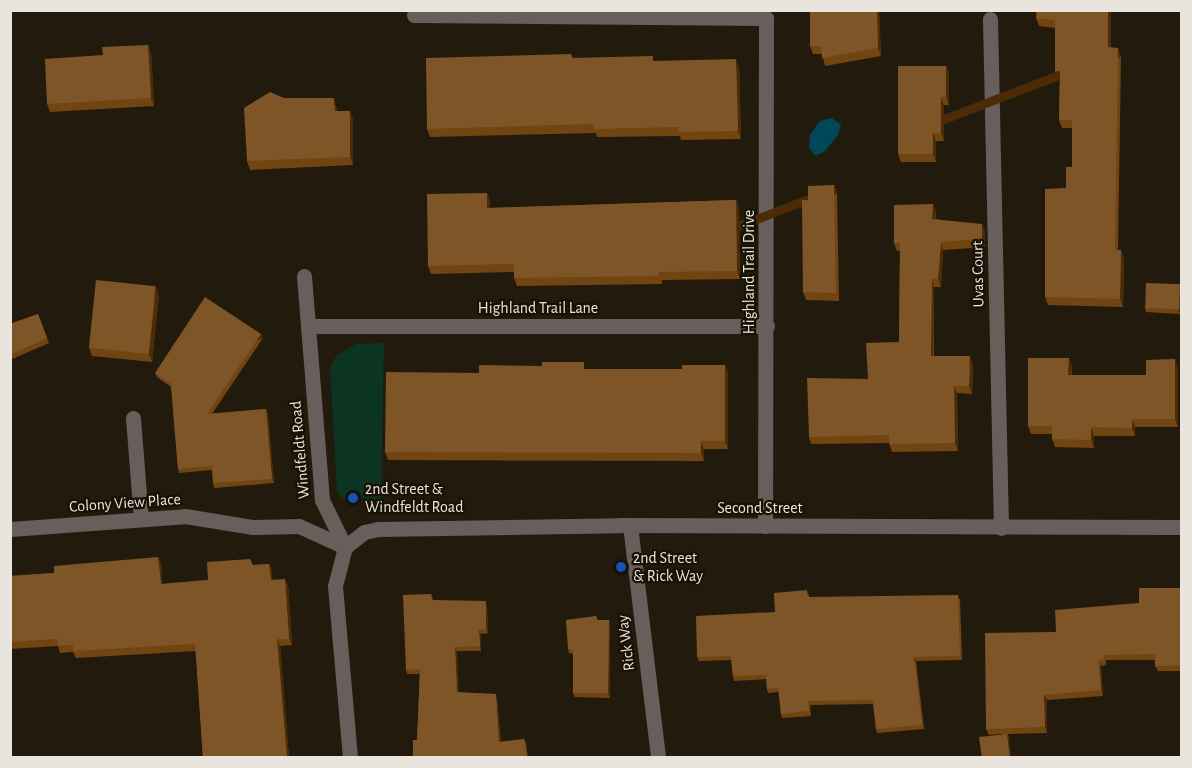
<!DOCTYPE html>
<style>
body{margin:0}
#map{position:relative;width:1192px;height:768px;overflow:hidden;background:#221b0d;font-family:"Alegreya Sans",sans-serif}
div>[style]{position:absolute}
.green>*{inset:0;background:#0b3422}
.water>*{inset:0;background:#01475a}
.minor>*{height:15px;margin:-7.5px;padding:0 7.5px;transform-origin:7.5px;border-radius:7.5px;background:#685f5c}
.wall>*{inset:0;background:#714411}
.shaded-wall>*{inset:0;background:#4c2c06;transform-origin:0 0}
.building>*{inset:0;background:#7e5527;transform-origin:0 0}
.dots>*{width:16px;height:16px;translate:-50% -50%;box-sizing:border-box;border:3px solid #181205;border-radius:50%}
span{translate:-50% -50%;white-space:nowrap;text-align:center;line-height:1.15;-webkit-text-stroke:4.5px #181205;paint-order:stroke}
.street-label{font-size:16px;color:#eae5dc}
.poi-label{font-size:16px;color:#eae5dc}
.left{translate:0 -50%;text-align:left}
.frame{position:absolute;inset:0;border:12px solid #eae5dc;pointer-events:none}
</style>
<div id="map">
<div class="green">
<i style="clip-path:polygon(384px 343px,381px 499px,345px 500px,337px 492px,330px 368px,336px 356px,356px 344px)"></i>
</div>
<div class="water">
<i style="clip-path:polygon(832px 118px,841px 125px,838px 135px,824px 152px,815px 156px,809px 147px,810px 135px,820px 121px)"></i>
</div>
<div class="minor">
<i style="left:414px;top:15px;width:352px;rotate:0.5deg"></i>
<i style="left:766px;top:18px;width:508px;rotate:90.11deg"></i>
<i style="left:990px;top:19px;width:509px;rotate:88.76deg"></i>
<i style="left:304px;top:276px;width:225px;rotate:85.4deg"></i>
<i style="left:322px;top:500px;width:52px;rotate:63.9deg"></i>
<i style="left:345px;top:547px;width:40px;rotate:104.4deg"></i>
<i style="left:335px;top:586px;width:173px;rotate:85deg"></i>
<i style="left:308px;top:326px;width:459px"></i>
<i style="left:133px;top:418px;width:101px;rotate:85.5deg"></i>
<i style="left:630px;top:525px;width:235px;rotate:83.1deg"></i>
<i style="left:10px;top:529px;width:175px;rotate:-4.2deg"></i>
<i style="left:185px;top:516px;width:69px;rotate:9.2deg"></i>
<i style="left:253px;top:527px;width:46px;rotate:-1.2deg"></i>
<i style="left:299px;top:526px;width:51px;rotate:24.5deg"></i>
<i style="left:345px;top:547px;width:24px;rotate:-38deg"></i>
<i style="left:364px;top:532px;width:14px;rotate:-12deg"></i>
<i style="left:378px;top:529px;width:242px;rotate:-0.9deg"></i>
<i style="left:620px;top:525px;width:562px;rotate:0.2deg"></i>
</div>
<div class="wall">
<i style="clip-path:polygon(810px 10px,879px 10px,881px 56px,825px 66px,822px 54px,813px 54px,810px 46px)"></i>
<i style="clip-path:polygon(1037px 10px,1111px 10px,1111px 48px,1121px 56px,1118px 250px,1124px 258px,1123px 307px,1048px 305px,1045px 297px,1066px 188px,1072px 167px,1072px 128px,1062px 128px,1059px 120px,1060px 79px,1058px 79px,1055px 71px,1055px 28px,1039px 26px,1036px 18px)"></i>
<i style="clip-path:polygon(151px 53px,154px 106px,50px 112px,47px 104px)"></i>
<i style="clip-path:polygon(571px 54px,573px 58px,654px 61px,739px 67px,741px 139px,681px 140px,680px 136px,597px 137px,596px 133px,430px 137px,427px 129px)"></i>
<i style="clip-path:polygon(946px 66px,949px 74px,949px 105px,944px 105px,944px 141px,936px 141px,936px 162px,901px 162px,898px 154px)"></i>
<i style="clip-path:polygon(284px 98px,336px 106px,337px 111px,353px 119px,353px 165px,250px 170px,247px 161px)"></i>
<i style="clip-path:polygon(834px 185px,837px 193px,839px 301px,806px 300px,803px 292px)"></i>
<i style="clip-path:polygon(487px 193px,490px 202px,490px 208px,736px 200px,739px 208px,740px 279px,662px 280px,662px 284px,517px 286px,514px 278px,514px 272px,431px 274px,428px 266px)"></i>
<i style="clip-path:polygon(933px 204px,936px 212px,936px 219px,985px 231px,985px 247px,943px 250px,941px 287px,934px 287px,934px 356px,973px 364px,972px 394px,957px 393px,958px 451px,892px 452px,889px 443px,811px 444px,809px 437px,868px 379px,899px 342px,900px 251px,897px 251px,894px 243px)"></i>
<i style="clip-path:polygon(1181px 288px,1180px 314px,1146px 312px,1145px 308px)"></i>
<i style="clip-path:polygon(159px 294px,152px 362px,92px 356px,89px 348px)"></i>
<i style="clip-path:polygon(38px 314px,49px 343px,10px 360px,10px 324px)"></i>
<i style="clip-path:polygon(263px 338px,212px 414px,266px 409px,268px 414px,274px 483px,214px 488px,213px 483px,212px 470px,179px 473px,178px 469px,171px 387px,157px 377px,155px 373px)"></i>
<i style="clip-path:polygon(725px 365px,728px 373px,728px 449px,704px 449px,704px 461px,388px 460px,385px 452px,479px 373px,542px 366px,587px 369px,682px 369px)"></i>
<i style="clip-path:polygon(1072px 366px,1072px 375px,1146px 375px,1178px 368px,1178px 427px,1135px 427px,1135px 436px,1094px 436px,1094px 448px,1055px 447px,1052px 439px,1052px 434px,1031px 434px,1028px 426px)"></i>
<i style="clip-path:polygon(158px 557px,161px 564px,162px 584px,208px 580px,253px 565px,269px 564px,272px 571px,272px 580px,288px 585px,292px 645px,280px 646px,289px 758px,203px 758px,196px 651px,76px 658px,73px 652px,60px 653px,58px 646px,10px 649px,10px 576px,54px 573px)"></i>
<i style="clip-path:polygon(1182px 588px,1182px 671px,1158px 671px,1155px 666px,1155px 660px,1106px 660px,1106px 665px,1101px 666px,1103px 696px,1047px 700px,1047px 733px,1008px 734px,1009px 738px,1002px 734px,989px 735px,986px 729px,1056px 632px)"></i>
<i style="clip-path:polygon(431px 594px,433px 600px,487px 606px,488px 633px,481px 634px,481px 651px,457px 651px,458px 692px,497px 699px,501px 742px,524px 739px,526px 743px,528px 758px,413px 758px,417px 740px,420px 674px,407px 674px,406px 670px)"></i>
<i style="clip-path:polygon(809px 594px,809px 597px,960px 599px,962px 660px,916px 661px,924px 729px,877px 733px,876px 729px,873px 704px,810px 705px,811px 716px,782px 718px,781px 714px,779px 692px,768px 693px,767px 689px,766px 679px,734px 681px,733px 676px,731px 660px,699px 661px,697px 657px,775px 612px)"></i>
<i style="clip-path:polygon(596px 616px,598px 620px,609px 620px,610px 624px,610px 698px,575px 697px,573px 693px,573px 654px,569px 653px,568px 649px)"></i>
</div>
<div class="shaded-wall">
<i style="clip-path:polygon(877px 10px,879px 10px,881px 56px,878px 48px)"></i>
<i style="clip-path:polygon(1108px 10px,1111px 10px,1111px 56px,1108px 47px)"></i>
<i style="clip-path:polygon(148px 45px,151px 53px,154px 106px,151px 98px)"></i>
<i style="left:1118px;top:48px;width:9px;height:202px;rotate:69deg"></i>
<i style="clip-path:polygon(736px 59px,739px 67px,741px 139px,738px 131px)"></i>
<i style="clip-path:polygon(946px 66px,949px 74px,949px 105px,946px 97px)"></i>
<i style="clip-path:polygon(941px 97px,944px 105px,944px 141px,941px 133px)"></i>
<i style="clip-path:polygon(334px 98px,336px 106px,337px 120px,335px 111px)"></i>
<i style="clip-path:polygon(350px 111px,353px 119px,353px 165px,350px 157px)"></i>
<i style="clip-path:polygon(933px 133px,936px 141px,936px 162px,933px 154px)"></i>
<i style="left:834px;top:185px;width:9px;height:108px;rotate:69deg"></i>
<i style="clip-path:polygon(487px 193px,490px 202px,490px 216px,487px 208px)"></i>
<i style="clip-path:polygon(736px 200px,739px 208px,740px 279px,737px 271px)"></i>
<i style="clip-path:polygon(933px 204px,936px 212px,935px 227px,932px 219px)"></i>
<i style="clip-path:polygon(982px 224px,985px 231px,985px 247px,982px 239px)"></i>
<i style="clip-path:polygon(941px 242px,943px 250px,941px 287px,938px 279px)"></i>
<i style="clip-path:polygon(1121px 250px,1124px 258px,1123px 307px,1120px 299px)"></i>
<i style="clip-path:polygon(932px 279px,934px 287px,933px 363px,931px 356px)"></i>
<i style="clip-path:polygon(1180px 284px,1181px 288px,1180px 314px,1178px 310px)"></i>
<i style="clip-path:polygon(156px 286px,159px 294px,152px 362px,149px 354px)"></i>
<i style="left:261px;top:334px;width:4px;height:97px;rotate:63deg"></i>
<i style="clip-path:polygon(970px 356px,973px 364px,972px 394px,969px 386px)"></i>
<i style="clip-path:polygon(1069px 358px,1072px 366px,1071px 383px,1068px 375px)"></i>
<i style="clip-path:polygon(1175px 359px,1178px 368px,1178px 427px,1175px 419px)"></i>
<i style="clip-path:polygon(725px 365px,728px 373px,728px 449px,725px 441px)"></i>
<i style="clip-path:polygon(954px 386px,957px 393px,958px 451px,955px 443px)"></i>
<i style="clip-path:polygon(266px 409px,268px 414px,274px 483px,272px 479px)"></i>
<i style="clip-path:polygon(1132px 419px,1135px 427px,1135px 436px,1132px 428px)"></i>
<i style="clip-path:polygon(1091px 427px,1094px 436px,1094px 448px,1091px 440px)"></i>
<i style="clip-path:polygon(701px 441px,704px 449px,704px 461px,701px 453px)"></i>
<i style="clip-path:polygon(158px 557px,161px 564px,163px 591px,161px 584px)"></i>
<i style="clip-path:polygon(269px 564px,272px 571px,273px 586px,271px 580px)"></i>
<i style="clip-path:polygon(285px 579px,288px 585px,292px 645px,289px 639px)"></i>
<i style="left:958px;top:595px;width:4px;height:61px;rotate:63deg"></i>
<i style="clip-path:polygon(486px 601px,487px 606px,488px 633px,486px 629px)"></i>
<i style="clip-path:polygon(609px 620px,610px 624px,610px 698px,608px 693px)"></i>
<i style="clip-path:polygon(479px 630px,481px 634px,481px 651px,480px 646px)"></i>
<i style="clip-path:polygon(277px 639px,280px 646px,289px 758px,287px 758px)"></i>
<i style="clip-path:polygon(455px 647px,457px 651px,459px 696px,457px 692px)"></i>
<i style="left:914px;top:657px;width:4px;height:68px;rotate:63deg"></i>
<i style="clip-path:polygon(1099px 660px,1101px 666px,1103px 696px,1101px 690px)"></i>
<i style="clip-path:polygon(496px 694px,497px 699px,501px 746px,499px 742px)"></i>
<i style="clip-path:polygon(1044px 695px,1047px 700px,1047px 733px,1045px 727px)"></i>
<i style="clip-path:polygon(1007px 734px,1009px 738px,1011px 758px,1010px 758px)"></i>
</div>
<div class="building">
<i style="clip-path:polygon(810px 10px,877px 10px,878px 48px,822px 58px,821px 46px,810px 46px)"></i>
<i style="clip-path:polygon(1037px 10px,1108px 10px,1108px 47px,1118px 48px,1115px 250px,1121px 250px,1120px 299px,1045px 297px,1045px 189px,1066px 188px,1066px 167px,1072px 167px,1072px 120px,1059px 120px,1060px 71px,1055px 71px,1055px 20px,1036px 18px)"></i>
<i style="clip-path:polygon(148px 45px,151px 98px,47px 104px,45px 59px,103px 55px,102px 47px)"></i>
<i style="clip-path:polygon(571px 54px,571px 58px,653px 56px,653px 61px,736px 59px,738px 131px,678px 132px,678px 127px,594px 129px,594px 124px,427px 129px,426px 58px)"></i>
<i style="clip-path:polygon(898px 66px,946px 66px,946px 97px,941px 97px,941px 133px,933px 133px,933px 154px,898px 154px)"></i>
<i style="clip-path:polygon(270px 92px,284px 98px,334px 98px,335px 111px,350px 111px,350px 157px,247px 161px,244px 108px)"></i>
<i style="clip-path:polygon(834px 185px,836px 293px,803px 292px,802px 200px,808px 200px,808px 186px)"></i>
<i style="clip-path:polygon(487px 193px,487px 208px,736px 200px,737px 271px,659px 272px,659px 276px,514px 278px,514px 264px,428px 266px,427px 194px)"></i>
<i style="clip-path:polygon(933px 204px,932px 219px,982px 224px,982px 239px,941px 242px,938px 279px,932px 279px,931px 356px,970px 356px,969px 386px,954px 386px,955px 443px,889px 444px,889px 435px,809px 437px,807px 378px,868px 379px,866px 343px,899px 342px,900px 243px,894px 243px,894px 205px)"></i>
<i style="left:96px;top:280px;width:60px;height:68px;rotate:6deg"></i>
<i style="left:1146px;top:283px;width:34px;height:25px;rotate:2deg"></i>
<i style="clip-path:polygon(205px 297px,261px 334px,207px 414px,266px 409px,272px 479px,213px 483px,212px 466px,178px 469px,171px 384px,155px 373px)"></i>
<i style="clip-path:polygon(38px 314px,47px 338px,10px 355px,10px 324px)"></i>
<i style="clip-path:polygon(1028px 358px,1069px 358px,1068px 375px,1146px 375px,1146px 360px,1175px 359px,1175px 419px,1132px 419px,1132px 428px,1091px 427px,1091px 440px,1052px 439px,1052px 426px,1028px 426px)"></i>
<i style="clip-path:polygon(542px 362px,584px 362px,584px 369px,682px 369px,682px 365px,725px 365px,725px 441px,701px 441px,701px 453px,385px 452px,386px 372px,479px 373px,479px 365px,542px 366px)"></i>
<i style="clip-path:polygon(158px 557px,161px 584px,208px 580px,207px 562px,250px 559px,253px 565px,269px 564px,271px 580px,285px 579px,289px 639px,277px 639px,287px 758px,203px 758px,195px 644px,73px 651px,73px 645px,58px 646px,57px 639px,10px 642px,10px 576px,54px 573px,54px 566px)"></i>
<i style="clip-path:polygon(1139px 588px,1182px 588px,1182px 665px,1155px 666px,1155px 654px,1104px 655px,1104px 659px,1099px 660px,1101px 690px,1044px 695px,1045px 727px,986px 729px,985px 633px,1056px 632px,1055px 610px,1139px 603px)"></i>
<i style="clip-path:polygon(807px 590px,808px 597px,958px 595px,960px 656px,914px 657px,922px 725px,876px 729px,873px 700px,808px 701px,809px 711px,781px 714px,778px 688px,767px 689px,766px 675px,733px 676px,731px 656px,697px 657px,696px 616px,775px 612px,774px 593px)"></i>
<i style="clip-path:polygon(431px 594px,432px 600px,486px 601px,486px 629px,479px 630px,480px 646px,455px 647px,457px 692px,496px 694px,499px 742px,524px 739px,527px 758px,413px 758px,413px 740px,417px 740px,420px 669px,406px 670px,403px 595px)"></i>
<i style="clip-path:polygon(596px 616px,597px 620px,609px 620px,608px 693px,573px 693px,573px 650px,568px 649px,566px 620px)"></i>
<i style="clip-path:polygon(1007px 734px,1010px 758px,982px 758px,979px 737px)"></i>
</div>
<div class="dots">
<i style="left:353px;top:498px;background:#1a4fb4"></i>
<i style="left:621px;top:567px;background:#1a4fb4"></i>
</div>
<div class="street-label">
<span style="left:749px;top:272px;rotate:-90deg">Highland Trail Drive</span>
<span style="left:978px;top:274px;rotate:-91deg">Uvas Court</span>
<span style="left:538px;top:308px">Highland Trail Lane</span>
<span style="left:300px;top:450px;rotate:-95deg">Windfeldt Road</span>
<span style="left:125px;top:503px;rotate:-4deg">Colony View Place</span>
<span style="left:760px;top:508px">Second Street</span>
<span style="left:626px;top:643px;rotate:-97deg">Rick Way</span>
</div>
<div class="poi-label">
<span class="left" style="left:365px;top:498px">2nd Street &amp;<br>Windfeldt Road</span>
<span class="left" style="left:633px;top:567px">2nd Street<br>&amp; Rick Way</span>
</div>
<div class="frame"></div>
</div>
